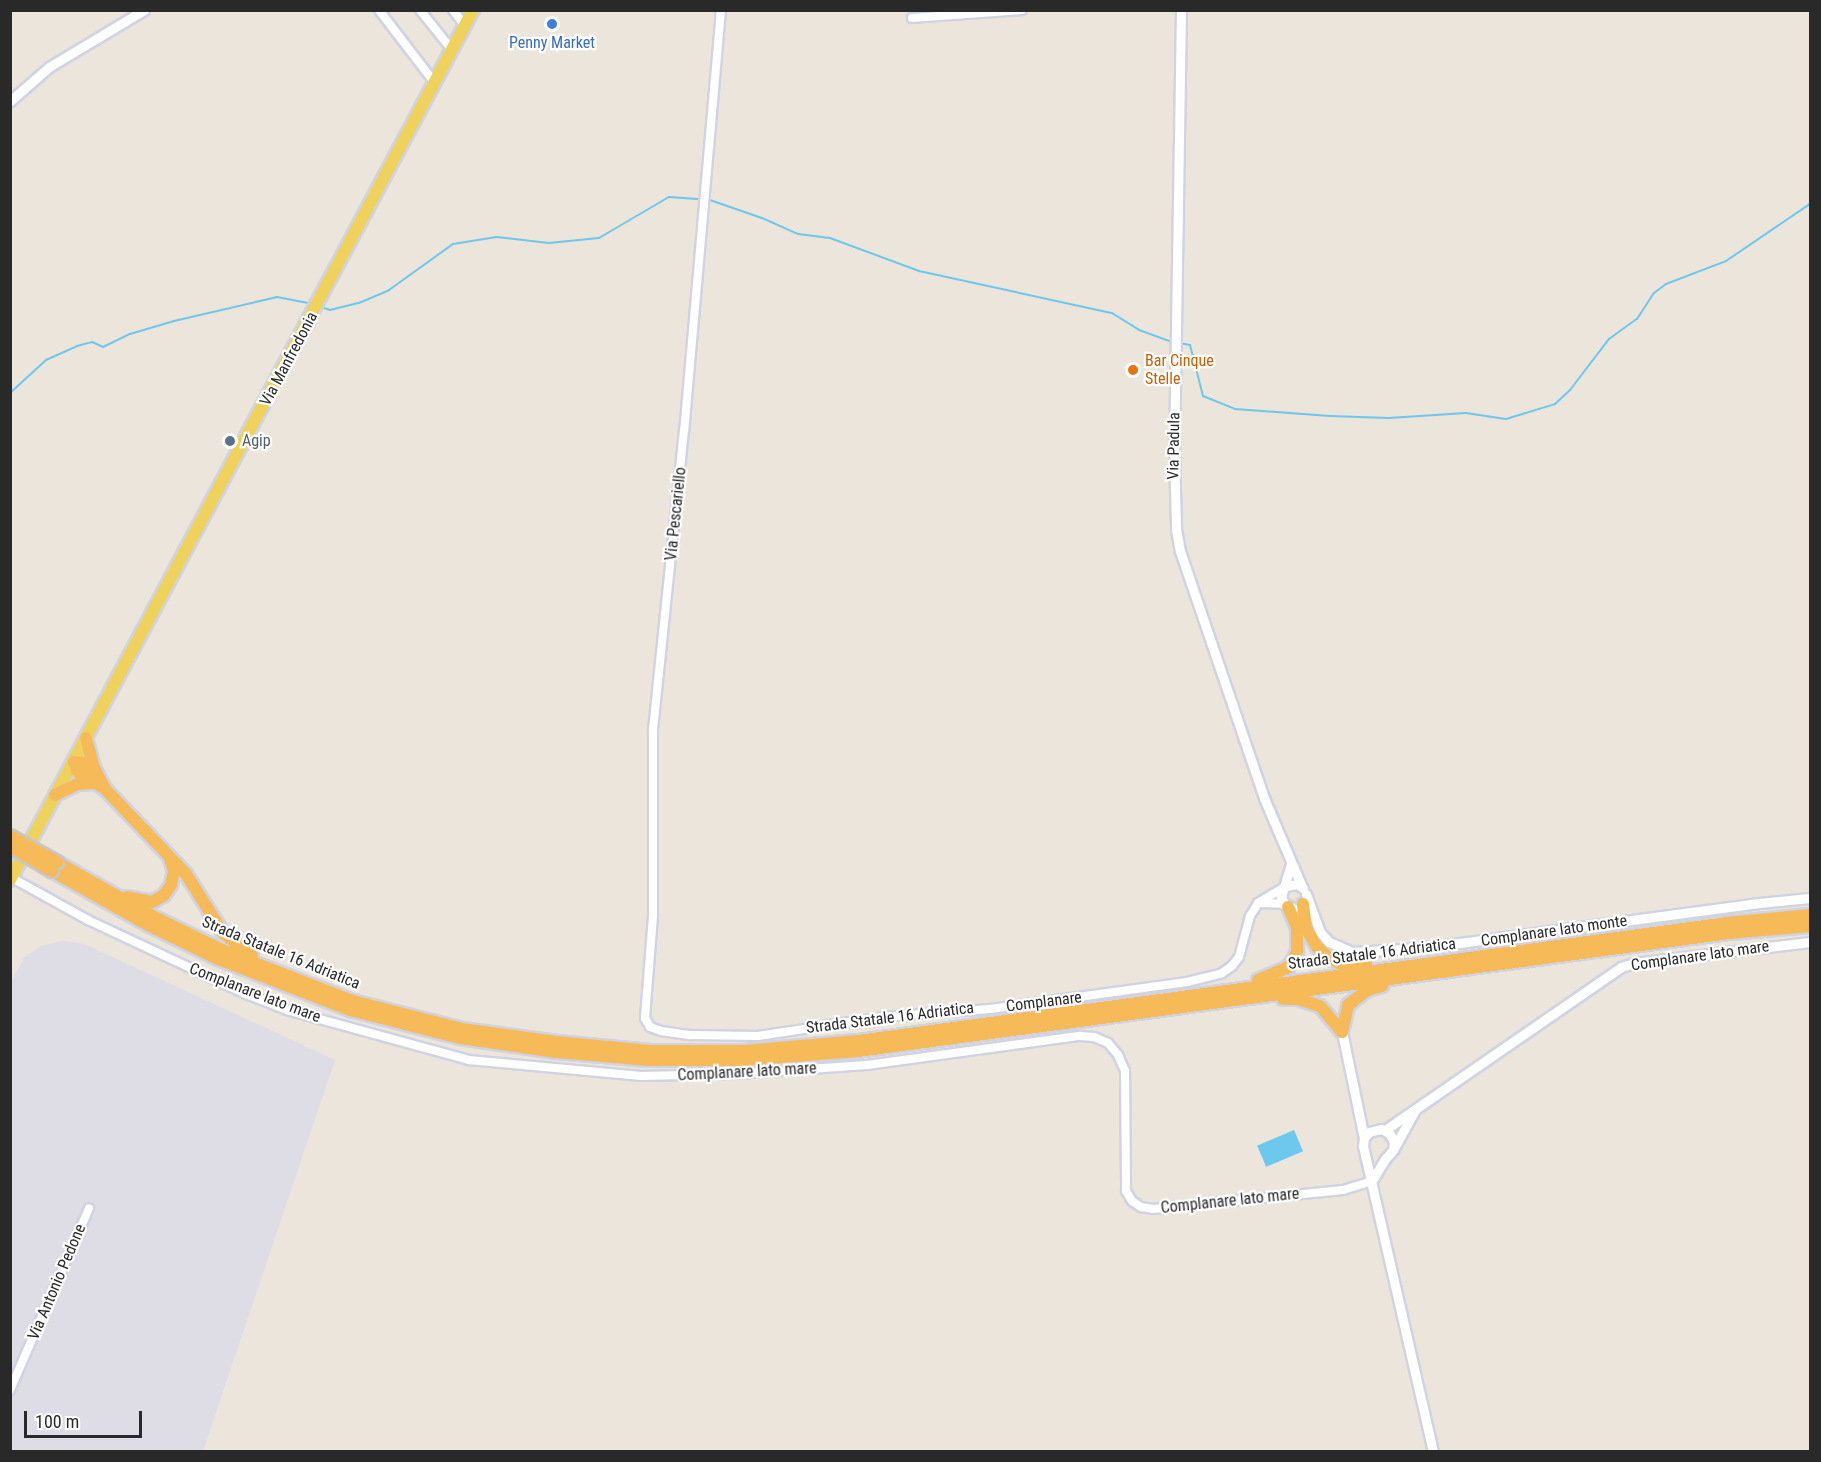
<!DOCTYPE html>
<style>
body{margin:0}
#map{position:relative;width:1821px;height:1462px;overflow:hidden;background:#ebe5db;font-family:"Roboto Condensed",sans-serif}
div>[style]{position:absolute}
.industrial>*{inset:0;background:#dedce4}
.water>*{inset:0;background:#6ec7ed;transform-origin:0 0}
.stream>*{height:2px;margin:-1px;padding:0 1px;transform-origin:1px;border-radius:1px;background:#6ec7ed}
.roads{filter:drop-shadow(2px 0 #d0d3e2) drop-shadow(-2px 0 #d0d3e2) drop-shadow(0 2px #d0d3e2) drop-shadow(0 -2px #d0d3e2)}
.minor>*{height:8px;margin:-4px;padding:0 4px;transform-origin:4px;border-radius:4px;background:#fff}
.tertiary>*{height:9px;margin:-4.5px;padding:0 4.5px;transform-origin:4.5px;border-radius:4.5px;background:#fff}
.primary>*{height:12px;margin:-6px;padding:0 6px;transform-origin:6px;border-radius:6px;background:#efd25c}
.trunk>*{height:12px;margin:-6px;padding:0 6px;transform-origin:6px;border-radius:6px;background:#f6bb58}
.bridges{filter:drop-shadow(2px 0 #c7c7c7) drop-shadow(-2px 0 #c7c7c7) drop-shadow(0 2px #c7c7c7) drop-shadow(0 -2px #c7c7c7)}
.trunk-bridge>*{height:12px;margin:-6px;padding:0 6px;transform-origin:6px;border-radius:6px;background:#f6bb58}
.dots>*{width:16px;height:16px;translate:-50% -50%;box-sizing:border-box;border:3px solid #fff;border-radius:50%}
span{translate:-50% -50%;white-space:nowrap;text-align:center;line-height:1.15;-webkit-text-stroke:4.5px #fff;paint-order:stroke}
.shop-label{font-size:16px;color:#366cbe}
.street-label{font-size:16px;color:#292929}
.food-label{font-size:16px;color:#c56008}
.left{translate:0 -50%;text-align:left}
.service-label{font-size:16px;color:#4e5e75}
.frame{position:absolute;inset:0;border:12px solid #292929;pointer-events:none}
.scale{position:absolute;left:24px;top:1411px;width:118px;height:27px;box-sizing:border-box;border:3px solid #292929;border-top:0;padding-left:8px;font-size:18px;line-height:21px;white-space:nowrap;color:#292929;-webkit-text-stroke:4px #fff;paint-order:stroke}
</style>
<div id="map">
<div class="industrial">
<i style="clip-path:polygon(62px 941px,84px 944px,335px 1060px,203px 1451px,11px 1452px,11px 982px,24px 958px,41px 946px)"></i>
</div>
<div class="water">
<i style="left:1294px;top:1130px;width:23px;height:40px;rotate:67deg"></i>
</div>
<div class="stream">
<i style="left:707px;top:199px;width:58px;rotate:19.1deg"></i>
<i style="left:762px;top:218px;width:39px;rotate:24deg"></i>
<i style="left:798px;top:234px;width:32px;rotate:7deg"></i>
<i style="left:830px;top:238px;width:95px;rotate:20.3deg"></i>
<i style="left:919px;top:271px;width:198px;rotate:12.3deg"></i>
<i style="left:1112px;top:313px;width:32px;rotate:32deg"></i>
<i style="left:1139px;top:330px;width:37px;rotate:20deg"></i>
<i style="left:321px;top:307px;width:9px;rotate:18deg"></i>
<i style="left:330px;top:310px;width:30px;rotate:-14deg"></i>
<i style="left:359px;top:303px;width:33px;rotate:-23deg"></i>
<i style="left:389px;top:290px;width:79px;rotate:-35.7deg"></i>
<i style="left:453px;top:244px;width:44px;rotate:-9.2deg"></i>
<i style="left:496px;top:237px;width:53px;rotate:6.5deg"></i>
<i style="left:549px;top:243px;width:50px;rotate:-5.7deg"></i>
<i style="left:599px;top:238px;width:81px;rotate:-30.4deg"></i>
<i style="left:669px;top:197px;width:32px;rotate:4deg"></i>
<i style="left:1179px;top:343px;width:11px;rotate:10deg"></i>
<i style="left:1190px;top:345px;width:53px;rotate:75.7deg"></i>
<i style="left:1203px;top:396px;width:35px;rotate:22deg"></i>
<i style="left:1235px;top:409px;width:95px;rotate:4.2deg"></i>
<i style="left:1330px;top:416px;width:59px;rotate:1.9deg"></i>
<i style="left:1389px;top:418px;width:77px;rotate:-3.7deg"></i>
<i style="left:1466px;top:413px;width:40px;rotate:8.5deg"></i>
<i style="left:1506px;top:419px;width:51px;rotate:-17deg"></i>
<i style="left:1555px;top:404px;width:21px;rotate:-43deg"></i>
<i style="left:1570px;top:390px;width:64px;rotate:-52.6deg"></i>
<i style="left:1609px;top:339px;width:34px;rotate:-36deg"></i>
<i style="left:1637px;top:319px;width:31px;rotate:-57deg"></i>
<i style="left:1654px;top:293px;width:15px;rotate:-37deg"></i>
<i style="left:1666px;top:284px;width:64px;rotate:-21deg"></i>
<i style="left:1726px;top:261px;width:102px;rotate:-34.2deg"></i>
<i style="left:10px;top:393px;width:49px;rotate:-42.5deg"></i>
<i style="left:46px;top:360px;width:34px;rotate:-24deg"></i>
<i style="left:77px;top:346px;width:16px;rotate:-15deg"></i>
<i style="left:92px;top:342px;width:12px;rotate:24deg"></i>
<i style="left:103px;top:347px;width:30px;rotate:-26deg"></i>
<i style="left:130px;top:334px;width:46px;rotate:-16.5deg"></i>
<i style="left:174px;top:321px;width:106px;rotate:-13.1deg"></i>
<i style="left:277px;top:297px;width:37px;rotate:11deg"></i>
</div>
<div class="roads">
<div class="minor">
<i style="left:379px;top:10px;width:91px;rotate:52.6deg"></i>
<i style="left:420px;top:10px;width:51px;rotate:51.3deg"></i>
<i style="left:453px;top:10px;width:20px;rotate:53deg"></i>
<i style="left:721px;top:10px;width:422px;rotate:95deg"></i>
<i style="left:684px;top:430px;width:303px;rotate:95.9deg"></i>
<i style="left:653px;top:731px;width:185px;rotate:90deg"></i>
<i style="left:653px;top:916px;width:102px;rotate:94.5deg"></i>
<i style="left:645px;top:1018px;width:10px;rotate:61deg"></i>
<i style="left:650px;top:1027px;width:12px;rotate:20deg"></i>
<i style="left:661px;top:1031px;width:30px;rotate:8deg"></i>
<i style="left:691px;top:1035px;width:67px;rotate:0.9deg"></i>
<i style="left:758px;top:1036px;width:125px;rotate:-8.7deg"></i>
<i style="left:882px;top:1017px;width:108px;rotate:-4.2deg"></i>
<i style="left:990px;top:1009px;width:199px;rotate:-7.8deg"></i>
<i style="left:1187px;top:982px;width:36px;rotate:-14deg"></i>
<i style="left:1222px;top:973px;width:12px;rotate:-35deg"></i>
<i style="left:1232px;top:966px;width:11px;rotate:-52deg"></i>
<i style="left:1239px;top:957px;width:42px;rotate:-75deg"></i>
<i style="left:1250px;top:916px;width:15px;rotate:-58deg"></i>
<i style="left:1258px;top:903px;width:33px;rotate:-31deg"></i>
<i style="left:912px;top:18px;width:110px;rotate:-4.2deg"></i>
<i style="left:12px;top:878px;width:87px;rotate:28.9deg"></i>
<i style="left:88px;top:920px;width:174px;rotate:25.1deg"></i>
<i style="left:246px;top:994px;width:47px;rotate:21.1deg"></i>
<i style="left:290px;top:1011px;width:186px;rotate:15.3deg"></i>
<i style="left:469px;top:1060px;width:173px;rotate:5.3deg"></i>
<i style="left:641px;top:1076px;width:97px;rotate:-1.2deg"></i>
<i style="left:738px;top:1074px;width:129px;rotate:-4deg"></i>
<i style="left:867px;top:1065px;width:215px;rotate:-7.8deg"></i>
<i style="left:1080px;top:1036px;width:14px;rotate:4deg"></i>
<i style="left:1094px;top:1037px;width:15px;rotate:23deg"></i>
<i style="left:1108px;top:1043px;width:16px;rotate:50deg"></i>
<i style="left:1118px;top:1055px;width:17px;rotate:66deg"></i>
<i style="left:1125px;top:1071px;width:120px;rotate:89.5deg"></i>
<i style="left:1126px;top:1191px;width:12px;rotate:59deg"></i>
<i style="left:1132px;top:1201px;width:11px;rotate:34deg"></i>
<i style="left:1141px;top:1207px;width:12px;rotate:9deg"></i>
<i style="left:1153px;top:1209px;width:191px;rotate:-5.7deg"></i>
<i style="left:1343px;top:1190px;width:30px;rotate:-17deg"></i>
<i style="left:1260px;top:903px;width:24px;rotate:2deg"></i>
<i style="left:10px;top:1390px;width:198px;rotate:-66.5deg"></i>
</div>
<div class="tertiary">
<i style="left:1181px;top:10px;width:441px;rotate:90.9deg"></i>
<i style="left:1174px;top:451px;width:78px;rotate:88.5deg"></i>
<i style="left:1176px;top:529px;width:22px;rotate:80deg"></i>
<i style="left:1180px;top:551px;width:261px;rotate:71.2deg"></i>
<i style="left:1264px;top:798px;width:97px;rotate:66.9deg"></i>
<i style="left:10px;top:101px;width:52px;rotate:-41.1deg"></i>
<i style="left:49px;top:67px;width:111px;rotate:-31deg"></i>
<i style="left:1291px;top:864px;width:34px;rotate:107deg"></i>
<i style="left:1281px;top:896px;width:9px;rotate:69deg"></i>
<i style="left:1284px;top:904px;width:10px;rotate:24deg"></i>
<i style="left:1286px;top:886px;width:11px;rotate:-10deg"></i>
<i style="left:1297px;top:884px;width:7px;rotate:34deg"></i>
<i style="left:1306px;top:894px;width:40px;rotate:69.8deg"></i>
<i style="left:1320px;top:932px;width:13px;rotate:48deg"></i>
<i style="left:1329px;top:942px;width:25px;rotate:23deg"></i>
<i style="left:1352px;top:952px;width:70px;rotate:-3.3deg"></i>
<i style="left:1422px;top:948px;width:340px;rotate:-7.6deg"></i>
<i style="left:1759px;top:903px;width:51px;rotate:-5.6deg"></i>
<i style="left:1342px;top:1032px;width:108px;rotate:78.3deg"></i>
<i style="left:1364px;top:1138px;width:8px;rotate:97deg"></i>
<i style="left:1363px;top:1146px;width:314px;rotate:77.1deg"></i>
<i style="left:1385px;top:1130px;width:287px;rotate:-34.6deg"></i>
<i style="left:1621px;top:967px;width:14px;rotate:-17deg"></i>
<i style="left:1634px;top:963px;width:177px;rotate:-6.8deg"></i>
<i style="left:1364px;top:1138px;width:8px;rotate:-50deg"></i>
<i style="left:1369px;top:1132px;width:12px;rotate:-14deg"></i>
<i style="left:1381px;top:1129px;width:9px;rotate:27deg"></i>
<i style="left:1389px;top:1133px;width:9px;rotate:58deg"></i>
<i style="left:1394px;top:1141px;width:9px;rotate:96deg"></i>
<i style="left:1393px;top:1150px;width:12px;rotate:132deg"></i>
<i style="left:1385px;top:1159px;width:26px;rotate:121deg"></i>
<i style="left:1394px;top:1148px;width:43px;rotate:-61.1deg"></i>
</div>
<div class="primary">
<i style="left:10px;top:880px;width:986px;rotate:-61.98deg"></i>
</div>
<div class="trunk">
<i style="left:86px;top:738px;width:31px;rotate:75deg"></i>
<i style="left:94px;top:768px;width:24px;rotate:62deg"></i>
<i style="left:105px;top:789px;width:117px;rotate:46.4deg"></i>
<i style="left:186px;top:874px;width:70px;rotate:57.9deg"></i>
<i style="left:223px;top:933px;width:37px;rotate:38deg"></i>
<i style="left:94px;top:768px;width:10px;rotate:-151deg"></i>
<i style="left:85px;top:763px;width:11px;rotate:-175deg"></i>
<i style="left:74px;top:762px;width:11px;rotate:68deg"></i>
<i style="left:78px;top:772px;width:32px;rotate:32deg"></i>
<i style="left:55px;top:795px;width:25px;rotate:-26deg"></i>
<i style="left:78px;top:784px;width:15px;rotate:-4deg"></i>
<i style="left:57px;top:862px;width:112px;rotate:29.6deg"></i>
<i style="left:154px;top:917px;width:76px;rotate:25.9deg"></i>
<i style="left:222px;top:950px;width:141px;rotate:21.3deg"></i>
<i style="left:353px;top:1001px;width:113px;rotate:14.4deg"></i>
<i style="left:462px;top:1029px;width:96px;rotate:7.8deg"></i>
<i style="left:557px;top:1042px;width:94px;rotate:5.5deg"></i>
<i style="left:651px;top:1051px;width:93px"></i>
<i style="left:744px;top:1051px;width:114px;rotate:-5deg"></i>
<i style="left:858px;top:1041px;width:877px;rotate:-7.73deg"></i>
<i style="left:1727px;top:923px;width:83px;rotate:-5.5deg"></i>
<i style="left:52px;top:871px;width:110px;rotate:29.4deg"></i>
<i style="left:148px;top:925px;width:78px;rotate:25.9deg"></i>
<i style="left:218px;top:959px;width:142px;rotate:21.1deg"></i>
<i style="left:350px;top:1010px;width:114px;rotate:14.3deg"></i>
<i style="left:460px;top:1038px;width:97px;rotate:8.3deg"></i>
<i style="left:556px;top:1052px;width:93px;rotate:4.9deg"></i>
<i style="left:649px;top:1060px;width:96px"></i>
<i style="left:745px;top:1060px;width:113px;rotate:-4.6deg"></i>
<i style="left:858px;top:1051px;width:880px;rotate:-7.71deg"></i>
<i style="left:1730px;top:933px;width:80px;rotate:-5deg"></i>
<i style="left:127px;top:897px;width:25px;rotate:11deg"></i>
<i style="left:152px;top:902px;width:14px;rotate:-30deg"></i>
<i style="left:164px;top:895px;width:12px;rotate:-55deg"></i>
<i style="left:171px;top:885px;width:14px;rotate:-78deg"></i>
<i style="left:174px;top:871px;width:13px;rotate:-108deg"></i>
<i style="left:1303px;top:904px;width:24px;rotate:83deg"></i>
<i style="left:1306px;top:928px;width:22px;rotate:60deg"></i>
<i style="left:1317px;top:947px;width:16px;rotate:43deg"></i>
<i style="left:1329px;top:958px;width:16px;rotate:27deg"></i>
<i style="left:1343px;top:965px;width:23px;rotate:-2deg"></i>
<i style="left:1258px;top:980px;width:33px;rotate:-23deg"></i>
<i style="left:1288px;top:967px;width:10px;rotate:-53deg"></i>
<i style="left:1294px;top:959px;width:9px;rotate:-69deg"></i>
<i style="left:1297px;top:951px;width:24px;rotate:-90deg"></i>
<i style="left:1297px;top:927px;width:22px;rotate:-114deg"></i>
<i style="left:1283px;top:999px;width:15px"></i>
<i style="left:1298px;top:999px;width:23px;rotate:18deg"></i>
<i style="left:1320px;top:1006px;width:34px;rotate:50deg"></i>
<i style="left:1342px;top:1032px;width:28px;rotate:-77deg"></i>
<i style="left:1348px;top:1005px;width:24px;rotate:-38deg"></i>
<i style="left:1367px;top:990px;width:16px;rotate:-15deg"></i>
</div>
</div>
<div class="bridges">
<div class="trunk-bridge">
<i style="left:10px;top:836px;width:54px;rotate:29deg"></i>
<i style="left:10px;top:846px;width:49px;rotate:30.8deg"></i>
</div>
</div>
<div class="dots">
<i style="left:552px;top:24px;background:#3f7fe0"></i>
<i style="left:1133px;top:370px;background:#e8710a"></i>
<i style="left:230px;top:441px;background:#5c6f8a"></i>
</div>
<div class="shop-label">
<span style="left:552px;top:43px">Penny Market</span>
</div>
<div class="street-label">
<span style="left:289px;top:359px;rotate:-62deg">Via Manfredonia</span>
<span style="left:1174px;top:446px;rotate:-89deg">Via Padula</span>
<span style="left:676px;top:514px;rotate:-84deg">Via Pescariello</span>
<span style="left:1554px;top:931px;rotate:-8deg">Complanare lato monte</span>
<span style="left:281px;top:953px;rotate:22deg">Strada Statale 16 Adriatica</span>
<span style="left:1372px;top:954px;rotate:-7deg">Strada Statale 16 Adriatica</span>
<span style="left:1700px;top:956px;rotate:-8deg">Complanare lato mare</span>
<span style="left:255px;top:993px;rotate:21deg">Complanare lato mare</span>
<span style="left:1044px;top:1002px;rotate:-7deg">Complanare</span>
<span style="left:890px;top:1018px;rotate:-7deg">Strada Statale 16 Adriatica</span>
<span style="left:747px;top:1072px;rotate:-3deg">Complanare lato mare</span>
<span style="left:1230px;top:1201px;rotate:-6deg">Complanare lato mare</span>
<span style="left:57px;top:1282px;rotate:-67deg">Via Antonio Pedone</span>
</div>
<div class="food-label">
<span class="left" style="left:1145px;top:370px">Bar Cinque<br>Stelle</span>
</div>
<div class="service-label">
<span class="left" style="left:242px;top:441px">Agip</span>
</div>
<div class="frame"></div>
<div class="scale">100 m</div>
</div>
